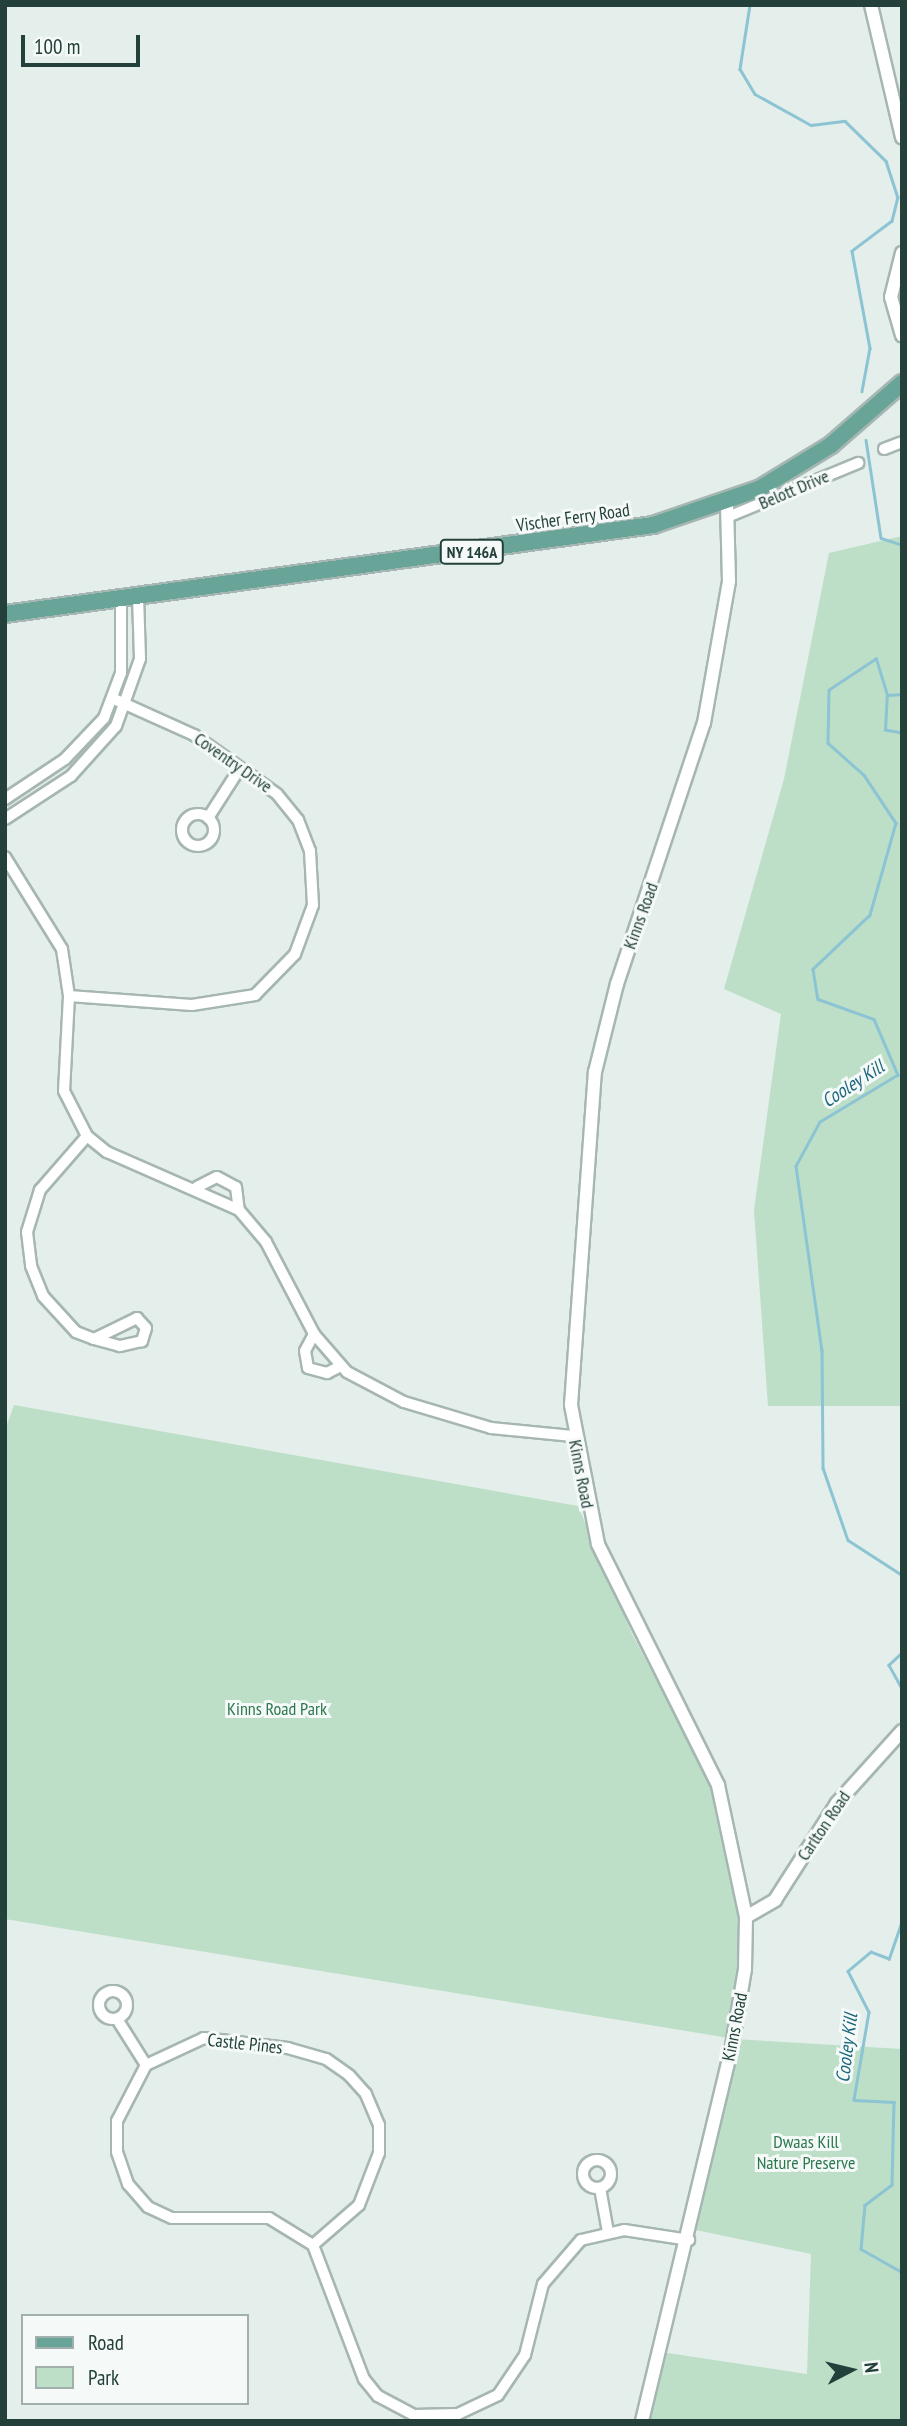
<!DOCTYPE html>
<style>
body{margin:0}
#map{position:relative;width:907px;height:2426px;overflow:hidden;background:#e4eeea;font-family:"PT Sans Narrow",sans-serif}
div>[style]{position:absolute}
.green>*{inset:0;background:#bddfc8}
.stream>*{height:2.5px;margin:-1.25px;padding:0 1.25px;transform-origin:1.25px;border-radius:1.25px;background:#8cc4d3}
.roads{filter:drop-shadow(2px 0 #a6b6b2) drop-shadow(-2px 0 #a6b6b2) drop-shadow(0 2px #a6b6b2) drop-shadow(0 -2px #a6b6b2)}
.minor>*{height:10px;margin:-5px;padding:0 5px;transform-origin:5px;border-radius:5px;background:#fff}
.minor>.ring{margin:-5px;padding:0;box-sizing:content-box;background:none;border:10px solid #fff;border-radius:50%}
.tertiary>*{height:12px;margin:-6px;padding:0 6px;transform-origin:6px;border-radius:6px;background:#fff}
.primary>*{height:16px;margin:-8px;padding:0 8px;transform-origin:8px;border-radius:8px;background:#68a498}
span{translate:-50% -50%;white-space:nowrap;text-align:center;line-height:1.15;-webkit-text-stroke:6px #f5faf8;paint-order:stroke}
.shield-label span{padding:2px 5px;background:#f5faf8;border:2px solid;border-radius:5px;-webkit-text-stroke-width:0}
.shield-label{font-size:16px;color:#23403a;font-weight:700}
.street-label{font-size:18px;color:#23403a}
.park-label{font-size:18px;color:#2c784e}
.water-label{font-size:19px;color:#1c677e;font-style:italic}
.frame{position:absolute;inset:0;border:7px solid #23403a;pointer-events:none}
.legend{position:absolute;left:21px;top:2314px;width:228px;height:91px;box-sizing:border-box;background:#f5faf8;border:2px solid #a1b0ac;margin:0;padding:9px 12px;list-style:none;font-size:21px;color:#23403a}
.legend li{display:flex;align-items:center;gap:14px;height:35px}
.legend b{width:35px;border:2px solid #a1b0ac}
.north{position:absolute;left:816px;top:2335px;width:70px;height:70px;-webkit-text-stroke:5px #f5faf8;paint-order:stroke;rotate:83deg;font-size:19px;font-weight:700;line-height:28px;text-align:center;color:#23403a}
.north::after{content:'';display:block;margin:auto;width:24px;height:32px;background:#23403a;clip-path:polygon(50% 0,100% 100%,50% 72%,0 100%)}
.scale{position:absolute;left:21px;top:35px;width:119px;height:32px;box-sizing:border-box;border:4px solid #23403a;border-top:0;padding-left:9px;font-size:21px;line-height:24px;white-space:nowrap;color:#23403a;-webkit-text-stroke:5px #f5faf8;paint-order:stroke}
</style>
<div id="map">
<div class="green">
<i style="clip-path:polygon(902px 536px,902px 1406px,768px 1406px,754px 1210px,781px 1014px,724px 989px,784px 779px,829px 553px)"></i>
<i style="clip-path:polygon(14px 1405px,578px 1506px,632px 1634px,713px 1788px,739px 1890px,740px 1972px,729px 2038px,5px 1919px,5px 1430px)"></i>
<i style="clip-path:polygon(734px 2039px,902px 2049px,902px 2421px,642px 2421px,661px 2352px,807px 2374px,811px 2254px,691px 2229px)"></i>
</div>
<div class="stream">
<i style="left:750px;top:5px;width:65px;rotate:98.9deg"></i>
<i style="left:740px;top:69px;width:29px;rotate:59deg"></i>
<i style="left:755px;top:94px;width:64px;rotate:29deg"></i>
<i style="left:811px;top:125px;width:34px;rotate:-7deg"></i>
<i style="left:845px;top:121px;width:57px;rotate:44.3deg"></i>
<i style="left:886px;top:161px;width:38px;rotate:72deg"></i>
<i style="left:898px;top:197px;width:25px;rotate:104deg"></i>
<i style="left:892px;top:221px;width:50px;rotate:143.1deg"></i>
<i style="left:852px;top:251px;width:99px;rotate:79.5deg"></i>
<i style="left:870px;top:348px;width:44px;rotate:100.5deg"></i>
<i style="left:866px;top:440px;width:99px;rotate:81.3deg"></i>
<i style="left:881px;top:538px;width:22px;rotate:18deg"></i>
<i style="left:888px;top:695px;width:14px;rotate:-4deg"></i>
<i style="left:902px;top:733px;width:17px;rotate:-170deg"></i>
<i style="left:885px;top:730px;width:35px;rotate:-87deg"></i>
<i style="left:887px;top:695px;width:38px;rotate:-107deg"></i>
<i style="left:876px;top:659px;width:56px;rotate:146.6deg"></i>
<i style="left:829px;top:690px;width:53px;rotate:91.1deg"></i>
<i style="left:828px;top:743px;width:48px;rotate:41.6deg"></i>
<i style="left:864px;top:775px;width:58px;rotate:56.3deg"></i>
<i style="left:896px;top:823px;width:96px;rotate:105.8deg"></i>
<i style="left:870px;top:915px;width:79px;rotate:136.5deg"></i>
<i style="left:813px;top:969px;width:30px;rotate:81deg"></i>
<i style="left:818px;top:999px;width:59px;rotate:19.7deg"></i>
<i style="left:874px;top:1019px;width:61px;rotate:66.8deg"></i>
<i style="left:898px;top:1075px;width:91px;rotate:148.9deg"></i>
<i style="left:820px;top:1122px;width:50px;rotate:118.6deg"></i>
<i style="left:796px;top:1166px;width:186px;rotate:82deg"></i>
<i style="left:822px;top:1350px;width:118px;rotate:89.5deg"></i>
<i style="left:823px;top:1468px;width:76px;rotate:70.9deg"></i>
<i style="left:848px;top:1540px;width:64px;rotate:32.9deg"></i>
<i style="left:902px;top:1653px;width:18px;rotate:137deg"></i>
<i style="left:889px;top:1665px;width:26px;rotate:61deg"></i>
<i style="left:902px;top:1922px;width:39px;rotate:109deg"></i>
<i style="left:889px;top:1959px;width:19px;rotate:-159deg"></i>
<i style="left:871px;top:1952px;width:30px;rotate:140deg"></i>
<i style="left:848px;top:1971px;width:46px;rotate:62.9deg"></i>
<i style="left:869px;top:2012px;width:89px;rotate:99.7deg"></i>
<i style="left:854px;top:2100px;width:40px;rotate:2.9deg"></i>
<i style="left:894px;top:2102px;width:83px;rotate:91.4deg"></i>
<i style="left:892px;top:2185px;width:34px;rotate:143deg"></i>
<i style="left:865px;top:2205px;width:44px;rotate:95.2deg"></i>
<i style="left:861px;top:2249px;width:47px;rotate:29.3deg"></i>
</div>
<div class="roads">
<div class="minor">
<i style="left:884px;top:449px;width:19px;rotate:-21deg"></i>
<i style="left:730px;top:516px;width:139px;rotate:-22.5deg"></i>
<i style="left:5px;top:799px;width:72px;rotate:-33.7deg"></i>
<i style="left:65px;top:759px;width:57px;rotate:-46.4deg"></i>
<i style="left:104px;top:718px;width:48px;rotate:-69.3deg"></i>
<i style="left:121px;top:673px;width:75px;rotate:-90deg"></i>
<i class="ring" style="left:182px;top:814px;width:22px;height:22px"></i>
<i style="left:208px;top:818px;width:59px;rotate:-57.4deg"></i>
<i style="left:5px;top:819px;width:79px;rotate:-33.1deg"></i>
<i style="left:71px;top:776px;width:67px;rotate:-48deg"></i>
<i style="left:116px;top:726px;width:71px;rotate:-70.3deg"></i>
<i style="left:140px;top:659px;width:63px;rotate:-91.8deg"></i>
<i style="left:5px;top:857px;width:108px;rotate:58.2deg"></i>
<i style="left:62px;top:949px;width:48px;rotate:81.5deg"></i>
<i style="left:69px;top:996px;width:95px;rotate:93deg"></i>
<i style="left:64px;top:1091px;width:51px;rotate:62.9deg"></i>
<i style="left:87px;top:1136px;width:26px;rotate:39deg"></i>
<i style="left:107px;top:1152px;width:144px;rotate:23.7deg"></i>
<i style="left:69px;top:996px;width:123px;rotate:4.2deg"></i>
<i style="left:192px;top:1005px;width:64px;rotate:-9deg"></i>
<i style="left:255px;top:995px;width:57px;rotate:-45.7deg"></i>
<i style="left:295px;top:954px;width:52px;rotate:-69.8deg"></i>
<i style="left:313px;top:905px;width:54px;rotate:-93.2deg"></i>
<i style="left:310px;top:851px;width:33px;rotate:-111deg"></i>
<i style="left:298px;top:820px;width:33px;rotate:-129deg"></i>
<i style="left:277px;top:794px;width:102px;rotate:-144.6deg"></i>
<i style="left:194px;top:735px;width:88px;rotate:-155.8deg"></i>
<i style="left:87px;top:1136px;width:72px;rotate:131deg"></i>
<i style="left:40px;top:1190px;width:44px;rotate:107.2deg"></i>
<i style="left:27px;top:1232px;width:34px;rotate:83deg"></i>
<i style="left:31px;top:1266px;width:32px;rotate:68deg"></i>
<i style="left:43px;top:1296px;width:49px;rotate:47.5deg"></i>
<i style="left:76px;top:1332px;width:19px;rotate:21deg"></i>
<i style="left:197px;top:1187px;width:22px;rotate:-27deg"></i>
<i style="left:217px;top:1177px;width:21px;rotate:28deg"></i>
<i style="left:236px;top:1187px;width:23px;rotate:83deg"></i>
<i style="left:239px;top:1210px;width:42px;rotate:49.8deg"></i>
<i style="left:266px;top:1242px;width:104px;rotate:62.4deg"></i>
<i style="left:314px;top:1334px;width:19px;rotate:118deg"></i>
<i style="left:305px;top:1351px;width:17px;rotate:80deg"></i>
<i style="left:308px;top:1368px;width:20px;rotate:15deg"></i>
<i style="left:327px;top:1373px;width:16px;rotate:-27deg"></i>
<i style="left:137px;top:1318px;width:13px;rotate:48deg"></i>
<i style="left:146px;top:1328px;width:14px;rotate:107deg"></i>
<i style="left:142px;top:1341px;width:23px;rotate:167deg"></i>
<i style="left:120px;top:1346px;width:27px;rotate:-165deg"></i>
<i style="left:94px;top:1339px;width:48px;rotate:-26deg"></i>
<i style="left:314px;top:1334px;width:50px;rotate:49deg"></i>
<i style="left:347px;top:1372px;width:64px;rotate:27.8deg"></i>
<i style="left:404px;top:1402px;width:91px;rotate:16.6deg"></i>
<i style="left:491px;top:1428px;width:82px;rotate:5.6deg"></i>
<i class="ring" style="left:99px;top:1991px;width:18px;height:18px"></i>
<i style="left:117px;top:2019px;width:54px;rotate:57.8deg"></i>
<i class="ring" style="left:583px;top:2160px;width:18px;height:18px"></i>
<i style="left:600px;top:2188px;width:45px;rotate:79.7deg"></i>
<i style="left:313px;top:2245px;width:61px;rotate:-41deg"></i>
<i style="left:359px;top:2205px;width:56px;rotate:-69deg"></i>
<i style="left:379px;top:2153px;width:28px;rotate:-90deg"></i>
<i style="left:379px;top:2125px;width:34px;rotate:-113deg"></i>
<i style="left:366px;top:2094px;width:25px;rotate:-132deg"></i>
<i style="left:349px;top:2075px;width:28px;rotate:-145deg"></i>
<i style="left:326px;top:2059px;width:40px;rotate:-164deg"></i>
<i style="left:288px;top:2048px;width:85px;rotate:-173.2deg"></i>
<i style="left:204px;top:2038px;width:64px;rotate:155deg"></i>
<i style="left:146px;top:2065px;width:63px;rotate:117.4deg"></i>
<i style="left:117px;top:2121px;width:31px;rotate:90deg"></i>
<i style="left:117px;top:2152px;width:34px;rotate:71deg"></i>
<i style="left:128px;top:2184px;width:30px;rotate:49deg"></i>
<i style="left:148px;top:2207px;width:26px;rotate:25deg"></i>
<i style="left:172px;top:2218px;width:97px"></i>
<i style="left:269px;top:2218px;width:52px;rotate:31.5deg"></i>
<i style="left:313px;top:2245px;width:143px;rotate:69.2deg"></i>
<i style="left:364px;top:2379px;width:22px;rotate:51deg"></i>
<i style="left:378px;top:2396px;width:40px;rotate:28deg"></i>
<i style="left:413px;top:2415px;width:45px;rotate:-1.3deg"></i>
<i style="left:458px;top:2414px;width:44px;rotate:-25.4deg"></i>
<i style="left:498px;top:2395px;width:48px;rotate:-56deg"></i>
<i style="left:525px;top:2355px;width:73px;rotate:-75.8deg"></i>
<i style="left:543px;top:2284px;width:58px;rotate:-49.2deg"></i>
<i style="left:581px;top:2240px;width:44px;rotate:-13.1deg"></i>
<i style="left:624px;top:2230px;width:66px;rotate:8.7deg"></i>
</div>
<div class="tertiary">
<i style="left:871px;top:5px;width:136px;rotate:76.8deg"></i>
<i style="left:902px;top:253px;width:45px;rotate:104deg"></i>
<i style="left:891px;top:297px;width:40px;rotate:74deg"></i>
<i style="left:746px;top:1917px;width:34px;rotate:-30deg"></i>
<i style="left:775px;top:1900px;width:115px;rotate:-57.4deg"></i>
<i style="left:837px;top:1803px;width:97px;rotate:-47.9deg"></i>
<i style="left:642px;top:2421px;width:386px;rotate:-76.5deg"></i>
<i style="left:732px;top:2046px;width:78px;rotate:-80.4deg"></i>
<i style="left:745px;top:1969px;width:52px;rotate:-88.9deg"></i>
<i style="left:746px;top:1917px;width:135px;rotate:-102deg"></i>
<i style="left:718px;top:1785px;width:269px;rotate:-116.5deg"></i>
<i style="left:598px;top:1544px;width:142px;rotate:-101deg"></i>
<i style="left:571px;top:1405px;width:334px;rotate:-85.9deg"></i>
<i style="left:595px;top:1072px;width:91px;rotate:-76deg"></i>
<i style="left:617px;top:984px;width:275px;rotate:-71.6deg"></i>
<i style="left:704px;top:723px;width:144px;rotate:-80deg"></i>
<i style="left:729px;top:581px;width:78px;rotate:-91.5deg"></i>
</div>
<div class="primary">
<i style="left:5px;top:614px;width:654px;rotate:-7.82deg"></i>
<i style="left:653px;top:525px;width:112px;rotate:-18.8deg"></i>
<i style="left:759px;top:489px;width:84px;rotate:-31.4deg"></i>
<i style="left:831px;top:445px;width:94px;rotate:-41.1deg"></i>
</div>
</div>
<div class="shield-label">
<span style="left:472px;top:552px">NY 146A</span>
</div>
<div class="street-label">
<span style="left:794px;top:490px;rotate:-23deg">Belott Drive</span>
<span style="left:573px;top:518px;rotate:-8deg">Vischer Ferry Road</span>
<span style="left:233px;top:763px;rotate:35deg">Coventry Drive</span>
<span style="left:641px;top:916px;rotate:-70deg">Kinns Road</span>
<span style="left:581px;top:1474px;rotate:79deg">Kinns Road</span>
<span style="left:824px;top:1826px;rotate:-56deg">Carlton Road</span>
<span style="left:735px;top:2027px;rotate:-79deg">Kinns Road</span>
<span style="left:245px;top:2044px;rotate:6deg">Castle Pines</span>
</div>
<div class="park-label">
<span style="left:277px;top:1709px">Kinns Road Park</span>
<span style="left:806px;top:2153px">Dwaas Kill<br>Nature Preserve</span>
</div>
<div class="water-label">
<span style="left:853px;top:1084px;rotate:-33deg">Cooley Kill</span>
<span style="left:847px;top:2048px;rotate:-83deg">Cooley Kill</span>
</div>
<div class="frame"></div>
<ul class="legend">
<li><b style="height:9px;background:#68a498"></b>Road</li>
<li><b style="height:19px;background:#bddfc8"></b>Park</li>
</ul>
<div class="north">N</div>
<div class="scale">100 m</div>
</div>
